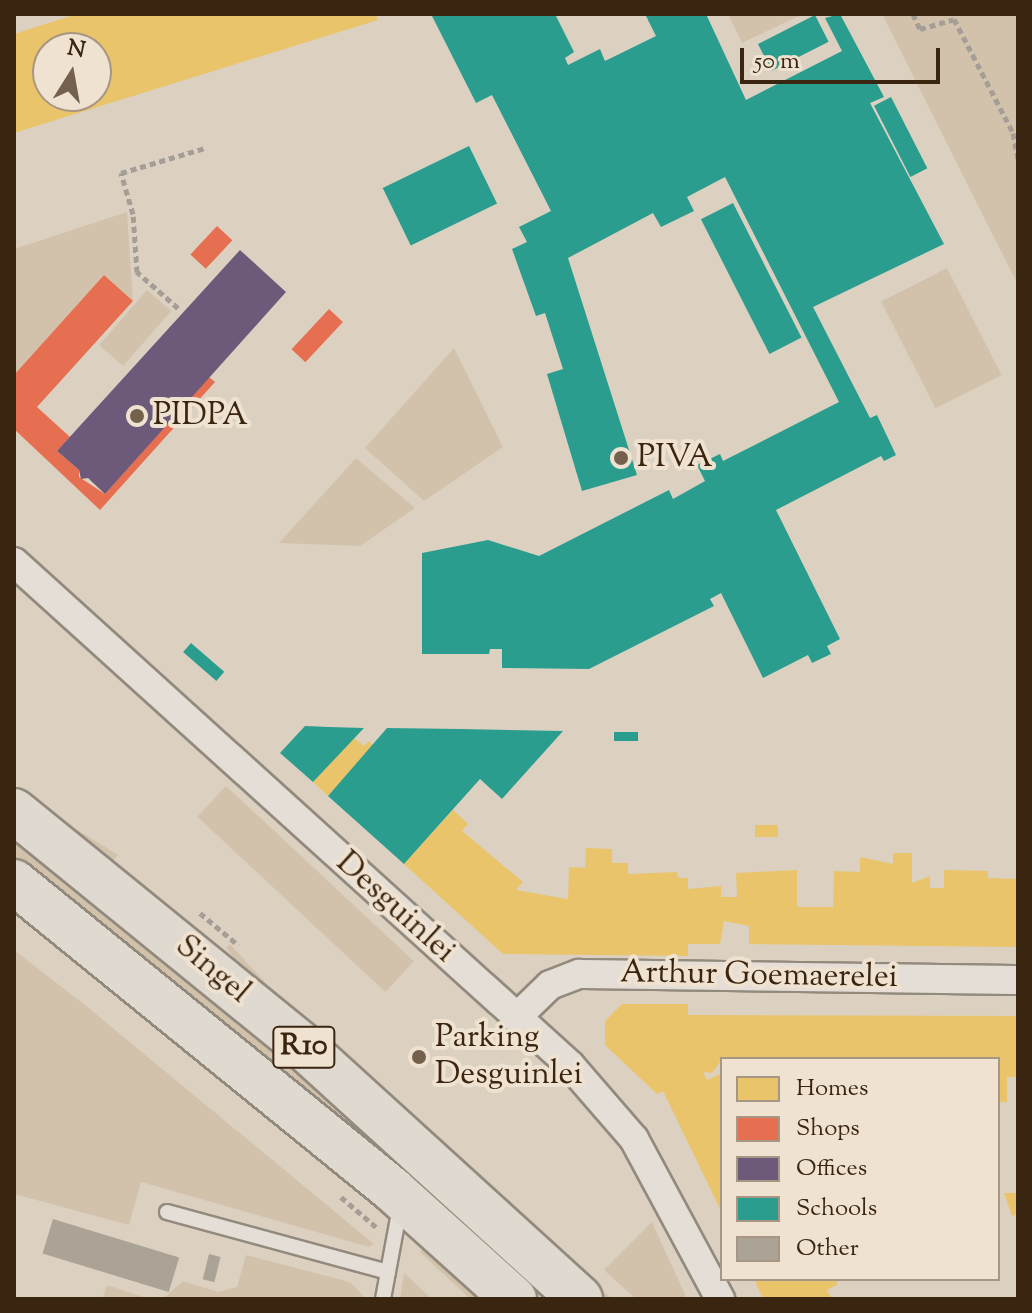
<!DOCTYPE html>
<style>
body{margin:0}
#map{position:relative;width:1032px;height:1313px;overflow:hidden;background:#dcd1c1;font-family:"Sorts Mill Goudy",serif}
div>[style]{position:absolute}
.green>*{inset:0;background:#d2c2ac;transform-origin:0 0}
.homes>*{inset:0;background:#e9c46a;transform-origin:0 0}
.shops>*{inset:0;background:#e76f51;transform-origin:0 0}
.offices>*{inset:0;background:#6d597a}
.schools>*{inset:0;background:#2a9d8f;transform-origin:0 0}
.building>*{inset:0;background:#aca397;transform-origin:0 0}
.path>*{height:5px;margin-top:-2.5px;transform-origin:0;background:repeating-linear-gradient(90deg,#a59e96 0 6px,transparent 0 10px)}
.roads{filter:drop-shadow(2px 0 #938a7e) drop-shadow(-2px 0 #938a7e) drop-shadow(0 2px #938a7e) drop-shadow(0 -2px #938a7e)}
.lane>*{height:14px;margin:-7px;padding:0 7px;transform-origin:7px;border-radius:7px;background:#e4ded6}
.street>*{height:28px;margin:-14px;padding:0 14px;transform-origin:14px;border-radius:14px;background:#e4ded6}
.primary>*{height:44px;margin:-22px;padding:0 22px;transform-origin:22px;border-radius:22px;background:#dfd9cf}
.dots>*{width:22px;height:22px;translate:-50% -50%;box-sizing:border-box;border:4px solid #efe2d0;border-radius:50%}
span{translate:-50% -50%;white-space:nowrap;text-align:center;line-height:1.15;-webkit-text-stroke:8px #efe2d0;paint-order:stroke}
.shield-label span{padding:2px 6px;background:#efe2d0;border:2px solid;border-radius:6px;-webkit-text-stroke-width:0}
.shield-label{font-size:30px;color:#3a2510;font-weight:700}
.poi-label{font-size:32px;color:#3a2510}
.left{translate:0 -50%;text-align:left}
.street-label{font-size:32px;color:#3a2510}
.frame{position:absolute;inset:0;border:16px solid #3a2510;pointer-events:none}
.legend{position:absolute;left:720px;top:1057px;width:280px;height:224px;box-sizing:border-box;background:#efe2d0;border:2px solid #a79683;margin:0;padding:10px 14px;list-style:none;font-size:24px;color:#3a2510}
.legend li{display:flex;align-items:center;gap:16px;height:40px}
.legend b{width:40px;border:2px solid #a79683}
.north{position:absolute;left:32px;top:32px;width:80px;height:80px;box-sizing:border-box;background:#efe2d0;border:2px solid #a79683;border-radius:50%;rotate:11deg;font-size:22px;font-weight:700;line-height:32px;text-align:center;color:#3a2510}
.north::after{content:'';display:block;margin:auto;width:28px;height:36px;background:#73614e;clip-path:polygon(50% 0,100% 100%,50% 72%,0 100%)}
.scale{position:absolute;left:740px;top:48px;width:200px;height:36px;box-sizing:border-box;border:4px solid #3a2510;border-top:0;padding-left:10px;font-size:24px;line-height:28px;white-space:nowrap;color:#3a2510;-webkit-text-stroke:6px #efe2d0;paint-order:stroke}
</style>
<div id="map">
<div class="green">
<i style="clip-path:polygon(728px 14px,803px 14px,742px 43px)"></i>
<i style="clip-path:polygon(882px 14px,1018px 14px,1018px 285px)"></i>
<i style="clip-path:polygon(127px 212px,133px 301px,104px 275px,14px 375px,14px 249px)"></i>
<i style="left:947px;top:268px;width:120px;height:74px;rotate:63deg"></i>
<i style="left:147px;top:290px;width:32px;height:73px;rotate:41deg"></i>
<i style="clip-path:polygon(454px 348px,503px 447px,424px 501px,365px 448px)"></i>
<i style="clip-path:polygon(356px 458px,415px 508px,360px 546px,279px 543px)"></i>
<i style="clip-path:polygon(14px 786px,49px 812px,118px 855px,110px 865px,14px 792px)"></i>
<i style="left:226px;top:786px;width:257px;height:42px;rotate:43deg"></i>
<i style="clip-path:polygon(14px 835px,197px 979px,416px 1178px,14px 864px)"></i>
<i style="clip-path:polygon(230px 944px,272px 990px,612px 1299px,604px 1299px,255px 984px,226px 948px)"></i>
<i style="clip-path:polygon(14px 950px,85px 1005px,374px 1244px,369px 1247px,141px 1182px,129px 1225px,14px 1194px)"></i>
<i style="clip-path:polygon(652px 1222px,687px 1299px,636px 1299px,604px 1270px)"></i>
<i style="clip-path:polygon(427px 1244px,459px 1271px,479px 1299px,470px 1299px,420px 1252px)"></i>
<i style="clip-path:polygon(246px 1255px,350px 1282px,366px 1299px,163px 1299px,183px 1281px,218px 1292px,237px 1287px)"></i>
<i style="clip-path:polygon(404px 1273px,432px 1299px,400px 1299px)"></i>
<i style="clip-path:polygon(107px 1285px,150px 1299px,102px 1299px)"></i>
</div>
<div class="homes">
<i style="clip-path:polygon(evenodd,77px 14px,375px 14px,378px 20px,14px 133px,14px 34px,77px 14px,48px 48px,96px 48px,96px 96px,48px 96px,48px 48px)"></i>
<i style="clip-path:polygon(354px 738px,364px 746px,369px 741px,373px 745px,328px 796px,313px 782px)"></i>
<i style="clip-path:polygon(453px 810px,468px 824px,462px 831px,523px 882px,516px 890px,561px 898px,568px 899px,569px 867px,585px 868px,586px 848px,612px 849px,612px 863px,628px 863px,628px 874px,677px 872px,678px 878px,688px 878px,688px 889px,721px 886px,721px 897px,737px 897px,736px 873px,797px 870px,797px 907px,833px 907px,834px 871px,860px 872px,860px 857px,893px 864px,893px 853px,912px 853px,912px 883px,930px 876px,930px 888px,944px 888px,944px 870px,988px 871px,988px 878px,1018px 879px,1018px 947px,749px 944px,749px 926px,724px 921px,720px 944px,688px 944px,688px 956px,503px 954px,404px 864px)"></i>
<i style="left:755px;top:825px;width:23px;height:12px"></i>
<i style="clip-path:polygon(622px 1004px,688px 1004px,688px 1015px,1018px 1016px,1018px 1077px,1007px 1077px,1007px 1102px,998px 1102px,998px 1059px,722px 1059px,712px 1073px,703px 1072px,707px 1080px,722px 1073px,722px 1213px,663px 1091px,657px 1094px,605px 1045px,605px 1021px)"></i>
<i style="clip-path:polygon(1004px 1193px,1018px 1193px,1018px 1214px,1012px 1216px)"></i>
<i style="clip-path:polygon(754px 1279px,835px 1279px,838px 1284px,827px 1290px,832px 1299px,763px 1299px)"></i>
</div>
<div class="shops">
<i style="left:217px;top:226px;width:21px;height:39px;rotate:43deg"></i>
<i style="clip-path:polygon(104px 275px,133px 301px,37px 407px,70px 437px,57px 451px,79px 470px,79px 477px,105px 494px,209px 377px,215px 382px,100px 510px,14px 429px,14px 375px)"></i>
<i style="left:329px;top:309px;width:19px;height:55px;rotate:43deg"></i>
</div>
<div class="offices">
<i style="clip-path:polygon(240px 250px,286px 292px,105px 494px,88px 478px,81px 479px,79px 470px,57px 451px)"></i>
</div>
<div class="schools">
<i style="clip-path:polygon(431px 14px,555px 14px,574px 52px,565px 58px,568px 65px,600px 49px,605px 61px,656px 36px,645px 14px,706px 14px,746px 100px,842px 51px,825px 18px,840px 14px,884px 97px,870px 103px,944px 244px,813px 307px,870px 418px,877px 415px,896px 455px,884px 461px,881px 456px,776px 510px,840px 639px,827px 646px,831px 654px,812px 663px,808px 655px,763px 678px,721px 593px,710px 599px,714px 606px,589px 669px,502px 668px,502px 649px,490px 649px,489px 654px,422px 654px,422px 553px,488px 540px,539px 556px,669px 490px,673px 499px,705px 481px,697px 465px,720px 454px,723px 461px,839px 402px,725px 177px,687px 197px,694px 211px,661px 227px,653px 213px,568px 258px,637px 475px,582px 491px,547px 374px,563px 369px,545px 313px,536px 316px,512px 249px,527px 242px,519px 227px,551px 211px,492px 95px,476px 103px)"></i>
<i style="left:815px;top:15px;width:30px;height:64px;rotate:63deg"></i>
<i style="left:891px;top:97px;width:80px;height:19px;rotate:63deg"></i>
<i style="left:469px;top:146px;width:64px;height:96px;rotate:64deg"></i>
<i style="left:733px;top:203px;width:151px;height:36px;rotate:63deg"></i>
<i style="left:191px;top:643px;width:44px;height:12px;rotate:41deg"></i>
<i style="clip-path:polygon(305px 726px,329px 727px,364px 728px,313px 782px,280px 753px)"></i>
<i style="clip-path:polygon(387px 728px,460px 729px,563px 731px,502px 799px,480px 779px,404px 864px,328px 796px)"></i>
<i style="left:614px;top:732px;width:24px;height:9px"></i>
</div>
<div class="building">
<i style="left:53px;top:1219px;width:132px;height:36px;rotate:17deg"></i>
<i style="left:209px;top:1254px;width:12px;height:26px;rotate:14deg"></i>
</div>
<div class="path">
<i style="left:913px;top:14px;width:17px;rotate:65deg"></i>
<i style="left:920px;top:29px;width:35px;rotate:-16deg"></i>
<i style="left:954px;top:19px;width:128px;rotate:62.6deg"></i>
<i style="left:1013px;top:133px;width:26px;rotate:79deg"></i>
<i style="left:178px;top:308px;width:55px;rotate:-138.7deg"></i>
<i style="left:137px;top:272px;width:58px;rotate:-93.9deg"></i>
<i style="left:133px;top:214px;width:43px;rotate:-106.3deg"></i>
<i style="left:121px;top:173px;width:88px;rotate:-16.6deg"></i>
<i style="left:200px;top:913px;width:50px;rotate:40.1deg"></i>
<i style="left:341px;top:1197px;width:46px;rotate:40.6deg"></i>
</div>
<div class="roads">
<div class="lane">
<i style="left:167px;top:1212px;width:229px;rotate:15.2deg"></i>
<i style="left:383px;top:1299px;width:94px;rotate:-79.5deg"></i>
</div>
<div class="street">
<i style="left:14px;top:562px;width:750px;rotate:42.13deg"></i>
<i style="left:570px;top:1065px;width:98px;rotate:49.1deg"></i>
<i style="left:634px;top:1139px;width:182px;rotate:61.7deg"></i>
<i style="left:516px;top:1018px;width:47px;rotate:-44.1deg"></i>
<i style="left:550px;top:985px;width:31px;rotate:-21deg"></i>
<i style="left:579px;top:974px;width:439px;rotate:0.8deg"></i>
</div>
<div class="primary">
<i style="left:14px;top:811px;width:367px;rotate:39.1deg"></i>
<i style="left:299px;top:1043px;width:380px;rotate:42.3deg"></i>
<i style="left:14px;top:882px;width:488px;rotate:39.1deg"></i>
<i style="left:393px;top:1190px;width:163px;rotate:42deg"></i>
</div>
</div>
<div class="dots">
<i style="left:137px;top:416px;background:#73614e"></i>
<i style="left:621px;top:458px;background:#73614e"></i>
<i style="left:419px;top:1057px;background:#73614e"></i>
</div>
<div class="shield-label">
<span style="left:304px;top:1047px">R10</span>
</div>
<div class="poi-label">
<span class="left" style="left:153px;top:416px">PIDPA</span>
<span class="left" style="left:637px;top:458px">PIVA</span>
<span class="left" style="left:435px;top:1057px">Parking<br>Desguinlei</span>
</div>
<div class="street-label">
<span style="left:395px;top:908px;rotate:42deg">Desguinlei</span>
<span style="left:212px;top:970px;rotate:40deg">Singel</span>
<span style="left:759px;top:976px;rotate:1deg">Arthur Goemaerelei</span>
</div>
<div class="frame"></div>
<ul class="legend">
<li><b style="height:22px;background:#e9c46a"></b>Homes</li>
<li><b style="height:22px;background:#e76f51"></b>Shops</li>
<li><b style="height:22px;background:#6d597a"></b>Offices</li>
<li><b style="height:22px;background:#2a9d8f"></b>Schools</li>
<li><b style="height:22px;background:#aca397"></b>Other</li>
</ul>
<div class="north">N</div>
<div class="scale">50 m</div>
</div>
